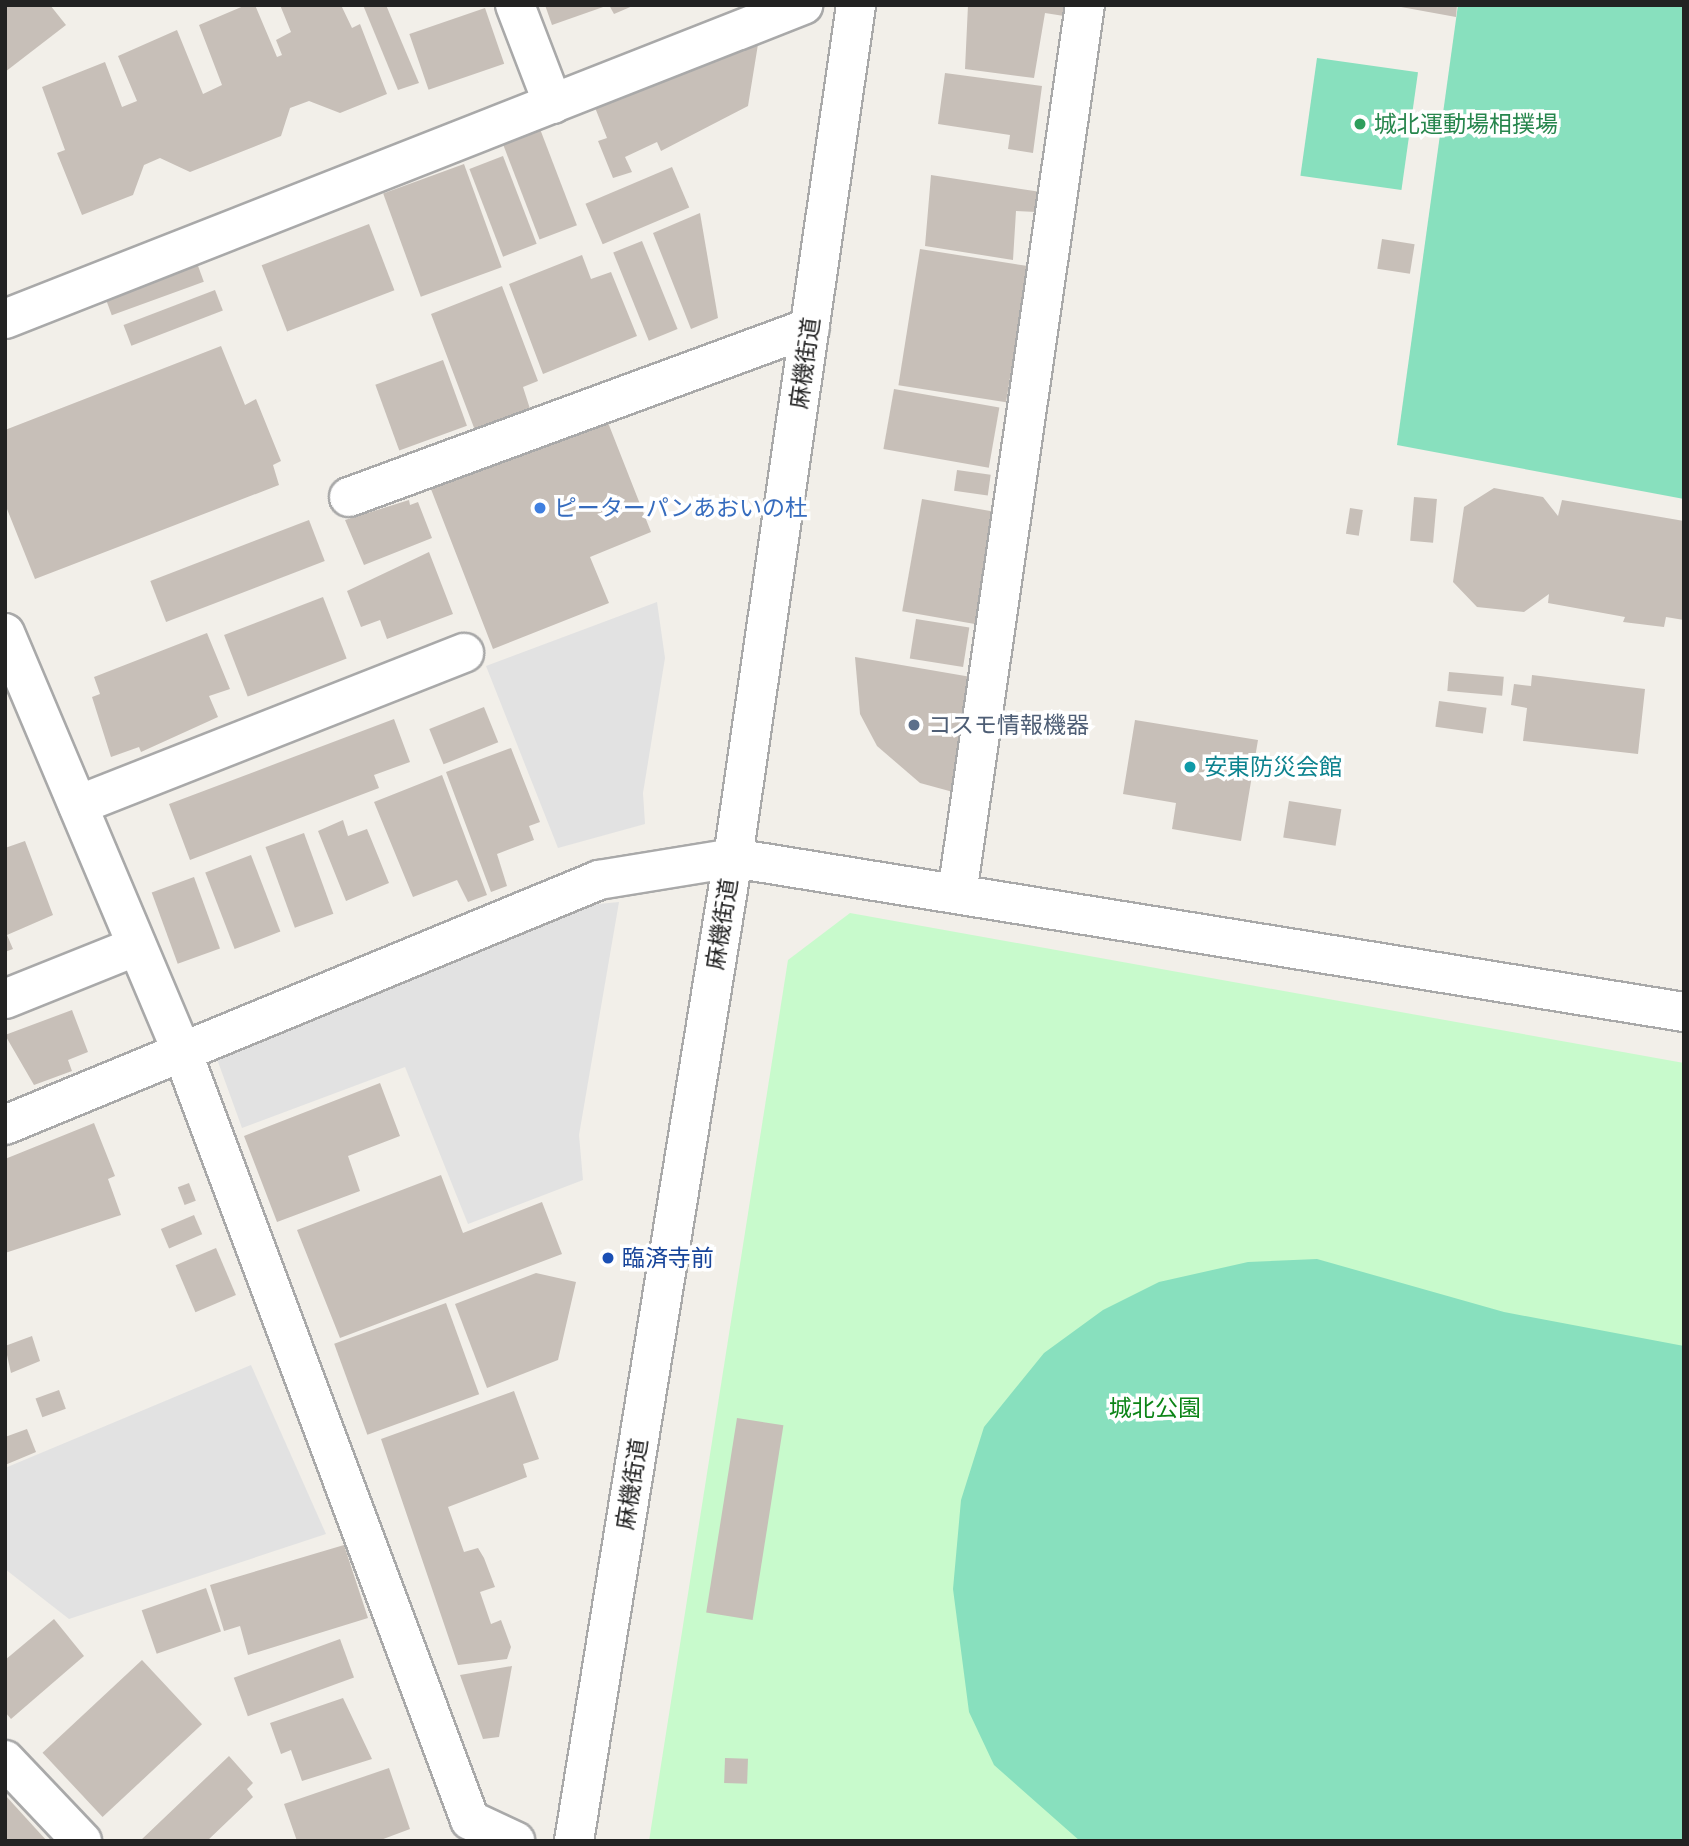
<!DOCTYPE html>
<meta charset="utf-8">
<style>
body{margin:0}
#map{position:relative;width:1689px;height:1846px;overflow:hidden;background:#f2efe9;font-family:"Fira Sans","Noto Sans JP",sans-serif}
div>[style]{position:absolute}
.park>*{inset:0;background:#c8facc}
.pitch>*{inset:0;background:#88e0be;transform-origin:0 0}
.parking>*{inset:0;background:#e2e2e2}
.building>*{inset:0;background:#c7bfb8;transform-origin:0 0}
.roads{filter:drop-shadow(2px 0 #a9a9a9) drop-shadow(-2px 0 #a9a9a9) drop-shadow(0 2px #a9a9a9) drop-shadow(0 -2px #a9a9a9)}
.minor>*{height:38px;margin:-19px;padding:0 19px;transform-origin:19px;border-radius:19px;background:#fff}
.dots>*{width:19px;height:19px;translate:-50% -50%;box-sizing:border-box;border:4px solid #fff;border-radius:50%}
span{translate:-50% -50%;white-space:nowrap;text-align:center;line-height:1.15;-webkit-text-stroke:7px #fff;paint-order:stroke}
.leisure-label{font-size:23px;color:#27864d}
.left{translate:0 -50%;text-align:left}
.street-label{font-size:23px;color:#222}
.shop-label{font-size:23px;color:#366cbe}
.service-label{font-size:23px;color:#4e5e75}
.culture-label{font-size:23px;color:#0d838f}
.transit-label{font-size:23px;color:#164399}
.park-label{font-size:23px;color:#0c8416}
.frame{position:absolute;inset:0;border:7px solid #222;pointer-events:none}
</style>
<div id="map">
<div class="park">
<i style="clip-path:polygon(850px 913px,1684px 1063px,1684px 1841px,649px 1841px,788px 960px)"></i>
</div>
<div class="pitch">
<i style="clip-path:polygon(1458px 5px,1684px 5px,1684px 499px,1397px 445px)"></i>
<i style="left:1317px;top:58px;width:102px;height:119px;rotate:8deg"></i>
<i style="clip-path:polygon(1317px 1259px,1504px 1312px,1684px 1346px,1684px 1841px,1080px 1841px,994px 1765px,969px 1712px,953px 1589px,961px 1500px,984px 1427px,1044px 1353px,1103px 1310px,1159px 1282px,1248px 1262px)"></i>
</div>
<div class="parking">
<i style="clip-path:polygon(657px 602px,665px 658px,643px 793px,645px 824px,558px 848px,486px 666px)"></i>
<i style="clip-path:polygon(619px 902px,579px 1135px,583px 1180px,468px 1224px,405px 1067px,242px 1128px,217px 1059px,588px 905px)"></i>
<i style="clip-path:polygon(251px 1365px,326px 1534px,69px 1619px,5px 1569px,5px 1468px)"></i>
</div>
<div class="building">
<i style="clip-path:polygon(5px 5px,50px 5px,66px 25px,5px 72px)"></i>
<i style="clip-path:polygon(246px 5px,255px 5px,277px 57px,282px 55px,276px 40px,291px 32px,280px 5px,341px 5px,352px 28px,360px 24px,387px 94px,340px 113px,309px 101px,290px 108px,281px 136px,190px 172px,160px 158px,144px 165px,133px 195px,82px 215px,57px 153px,65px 150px,42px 87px,105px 62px,122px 107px,137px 101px,118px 56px,177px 30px,203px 94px,222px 85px,199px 25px)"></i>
<i style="clip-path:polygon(363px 5px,386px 5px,419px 83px,398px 90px)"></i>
<i style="clip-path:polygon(545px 5px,606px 5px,606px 6px,552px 25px)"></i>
<i style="clip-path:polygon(609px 5px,635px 5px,614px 14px)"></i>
<i style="clip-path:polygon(968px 5px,1065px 5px,1064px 16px,1045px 13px,1034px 78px,965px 69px)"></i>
<i style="clip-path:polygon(1390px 5px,1457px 5px,1456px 17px)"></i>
<i style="left:485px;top:8px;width:59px;height:80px;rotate:71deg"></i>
<i style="clip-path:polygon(759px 38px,748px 106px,661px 151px,657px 142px,625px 157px,632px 172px,613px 178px,598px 141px,607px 138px,594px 105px)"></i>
<i style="clip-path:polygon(945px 73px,1042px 86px,1033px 153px,1008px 149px,1010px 135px,938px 124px)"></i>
<i style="left:540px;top:129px;width:103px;height:40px;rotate:69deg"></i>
<i style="left:503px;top:156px;width:94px;height:36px;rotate:69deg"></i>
<i style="left:464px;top:164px;width:110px;height:86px;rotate:70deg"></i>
<i style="left:672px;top:167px;width:44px;height:94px;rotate:67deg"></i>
<i style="clip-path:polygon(931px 175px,1041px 192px,1036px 212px,1016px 211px,1013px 260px,925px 246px)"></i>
<i style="clip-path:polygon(700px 213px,718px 318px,691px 329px,653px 233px)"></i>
<i style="left:369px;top:224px;width:71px;height:115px;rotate:69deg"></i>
<i style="left:1382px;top:239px;width:33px;height:30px;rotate:9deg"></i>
<i style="left:642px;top:241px;width:95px;height:31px;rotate:68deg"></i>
<i style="left:920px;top:249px;width:109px;height:138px;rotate:9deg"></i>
<i style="clip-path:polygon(582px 255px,591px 279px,611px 272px,637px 336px,543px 374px,509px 284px)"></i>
<i style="left:197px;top:263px;width:20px;height:98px;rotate:70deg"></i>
<i style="clip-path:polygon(502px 286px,538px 381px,523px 387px,531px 412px,476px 433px,431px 314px)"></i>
<i style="left:215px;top:290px;width:22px;height:98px;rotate:69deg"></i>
<i style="clip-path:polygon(221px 346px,245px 405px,256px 399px,281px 461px,273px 465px,279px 485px,35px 579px,5px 504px,5px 430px)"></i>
<i style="left:443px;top:360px;width:70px;height:72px;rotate:70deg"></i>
<i style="left:894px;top:389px;width:107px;height:61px;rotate:10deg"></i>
<i style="clip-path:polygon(605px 415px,651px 532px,590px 557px,609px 603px,493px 649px,429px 484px)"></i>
<i style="left:957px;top:470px;width:34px;height:21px;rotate:8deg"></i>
<i style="clip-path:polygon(1494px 488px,1543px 497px,1558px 516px,1562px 500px,1684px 521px,1684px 620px,1666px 617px,1664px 627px,1623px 622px,1625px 617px,1548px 603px,1549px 594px,1524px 612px,1477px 607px,1453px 582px,1464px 507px)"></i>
<i style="left:1414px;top:497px;width:23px;height:44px;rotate:5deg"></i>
<i style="left:922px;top:499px;width:78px;height:114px;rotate:10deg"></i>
<i style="clip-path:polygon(409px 500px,410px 505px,418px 502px,432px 538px,364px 565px,345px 520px)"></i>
<i style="left:1350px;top:508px;width:13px;height:26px;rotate:9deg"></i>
<i style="left:309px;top:520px;width:44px;height:170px;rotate:69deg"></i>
<i style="clip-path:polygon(429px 552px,453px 614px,387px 639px,380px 620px,361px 627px,347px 591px)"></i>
<i style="left:323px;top:597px;width:66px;height:106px;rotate:69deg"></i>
<i style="left:916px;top:619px;width:54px;height:40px;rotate:9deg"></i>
<i style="clip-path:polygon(207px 633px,230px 689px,209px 696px,218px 717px,141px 752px,139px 747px,111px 757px,92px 697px,100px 694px,94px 677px)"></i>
<i style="clip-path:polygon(855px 657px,971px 677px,953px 792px,920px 783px,877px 746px,860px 714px)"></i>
<i style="left:1449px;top:672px;width:55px;height:19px;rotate:5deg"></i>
<i style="clip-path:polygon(1532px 675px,1645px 689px,1638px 754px,1523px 741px,1527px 708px,1511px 705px,1514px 684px,1531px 686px)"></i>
<i style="left:1439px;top:701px;width:48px;height:26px;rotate:8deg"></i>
<i style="left:484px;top:707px;width:38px;height:59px;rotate:68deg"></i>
<i style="clip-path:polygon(394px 719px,410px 762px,374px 775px,379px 788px,190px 860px,169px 804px)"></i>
<i style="clip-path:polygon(1135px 720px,1258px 740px,1241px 841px,1172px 829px,1176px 803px,1123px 794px)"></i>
<i style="clip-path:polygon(511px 748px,540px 822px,529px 826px,534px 840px,497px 854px,507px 886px,491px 892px,446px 772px)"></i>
<i style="clip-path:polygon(442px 775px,487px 895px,468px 902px,457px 880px,413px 897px,374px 802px)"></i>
<i style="left:1289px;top:801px;width:53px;height:37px;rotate:9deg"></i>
<i style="clip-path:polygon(343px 820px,348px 836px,367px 829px,389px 883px,346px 901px,318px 831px)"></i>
<i style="left:304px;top:833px;width:86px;height:41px;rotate:70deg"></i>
<i style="clip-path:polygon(25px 841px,53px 915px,7px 935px,13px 949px,5px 952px,5px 848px)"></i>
<i style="left:251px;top:855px;width:82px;height:49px;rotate:69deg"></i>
<i style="left:194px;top:877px;width:76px;height:45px;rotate:70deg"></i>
<i style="clip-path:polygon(72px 1010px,88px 1052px,68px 1060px,72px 1071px,34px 1085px,5px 1035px)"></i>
<i style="clip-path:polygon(380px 1083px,400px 1136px,348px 1156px,360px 1191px,277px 1222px,244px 1136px)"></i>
<i style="clip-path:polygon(94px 1123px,115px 1176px,108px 1179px,121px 1215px,5px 1253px,5px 1159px)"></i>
<i style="clip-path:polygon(441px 1175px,463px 1233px,542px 1202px,562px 1254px,340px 1338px,297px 1230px)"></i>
<i style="left:189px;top:1183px;width:19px;height:12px;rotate:69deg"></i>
<i style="left:194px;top:1215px;width:21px;height:36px;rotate:67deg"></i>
<i style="left:216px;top:1248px;width:51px;height:44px;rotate:67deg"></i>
<i style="clip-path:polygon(536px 1273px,576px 1282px,558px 1360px,487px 1388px,455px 1304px)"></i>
<i style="left:446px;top:1303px;width:97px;height:119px;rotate:70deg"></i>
<i style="clip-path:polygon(32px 1336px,40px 1361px,11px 1373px,5px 1346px)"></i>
<i style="left:59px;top:1390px;width:20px;height:25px;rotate:70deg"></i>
<i style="clip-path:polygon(514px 1391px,539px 1459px,523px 1464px,527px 1477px,448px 1507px,464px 1552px,478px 1548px,484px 1558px,495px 1587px,480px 1592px,491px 1624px,501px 1620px,511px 1647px,507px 1659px,458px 1665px,381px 1439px)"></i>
<i style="left:737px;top:1418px;width:47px;height:197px;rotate:9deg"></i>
<i style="clip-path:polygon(27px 1429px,36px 1452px,5px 1465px,5px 1437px)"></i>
<i style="clip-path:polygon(344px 1545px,368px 1618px,248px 1655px,240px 1626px,224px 1631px,210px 1585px)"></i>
<i style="left:206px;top:1588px;width:46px;height:68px;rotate:71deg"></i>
<i style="clip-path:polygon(54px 1619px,84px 1656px,11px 1719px,5px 1712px,5px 1660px)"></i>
<i style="left:340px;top:1639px;width:41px;height:113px;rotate:70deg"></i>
<i style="left:142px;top:1660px;width:88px;height:136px;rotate:47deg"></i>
<i style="clip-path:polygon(512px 1666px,499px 1737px,483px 1739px,460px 1675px)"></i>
<i style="clip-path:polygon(343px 1698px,372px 1759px,302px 1781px,291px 1750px,281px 1754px,270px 1723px)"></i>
<i style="clip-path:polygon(229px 1756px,253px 1783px,247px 1789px,253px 1797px,207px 1841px,140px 1841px)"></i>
<i style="left:725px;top:1758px;width:23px;height:25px;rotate:2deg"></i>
<i style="clip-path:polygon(389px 1768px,410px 1829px,378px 1841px,297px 1841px,284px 1804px)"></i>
<i style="clip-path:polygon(5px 1795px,47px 1841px,5px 1841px)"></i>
</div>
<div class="roads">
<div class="minor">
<i style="left:515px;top:5px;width:106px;rotate:69deg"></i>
<i style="left:5px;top:319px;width:858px;rotate:-21.48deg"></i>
<i style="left:349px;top:497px;width:491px;rotate:-20.2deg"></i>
<i style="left:5px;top:633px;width:457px;rotate:67.1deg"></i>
<i style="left:183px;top:1054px;width:818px;rotate:69.46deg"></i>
<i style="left:470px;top:1820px;width:50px;rotate:25deg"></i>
<i style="left:78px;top:805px;width:415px;rotate:-21.5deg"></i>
<i style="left:957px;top:894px;width:898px;rotate:-81.81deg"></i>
<i style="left:5px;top:999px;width:142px;rotate:-21.9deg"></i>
<i style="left:5px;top:1125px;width:643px;rotate:-22.41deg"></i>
<i style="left:599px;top:880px;width:136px;rotate:-9.3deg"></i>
<i style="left:733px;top:858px;width:963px;rotate:9.2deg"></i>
<i style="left:5px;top:1760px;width:112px;rotate:46.5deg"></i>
<i style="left:574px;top:1841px;width:996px;rotate:-80.81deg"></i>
<i style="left:733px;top:858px;width:862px;rotate:-81.79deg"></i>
</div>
</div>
<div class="dots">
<i style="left:1360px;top:124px;background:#2e9e5b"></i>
<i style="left:540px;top:508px;background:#3f7fe0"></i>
<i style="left:914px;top:725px;background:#5c6f8a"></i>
<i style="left:1190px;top:767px;background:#0f9aa8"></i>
<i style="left:608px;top:1258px;background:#1a4fb4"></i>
</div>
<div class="leisure-label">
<span class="left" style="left:1374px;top:124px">城北運動場相撲場</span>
</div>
<div class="street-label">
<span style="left:805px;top:363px;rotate:-82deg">麻機街道</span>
<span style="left:722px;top:924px;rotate:-81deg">麻機街道</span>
<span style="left:632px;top:1484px;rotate:-81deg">麻機街道</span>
</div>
<div class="shop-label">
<span class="left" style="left:554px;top:508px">ピーターパンあおいの杜</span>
</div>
<div class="service-label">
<span class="left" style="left:928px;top:725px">コスモ情報機器</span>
</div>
<div class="culture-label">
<span class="left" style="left:1204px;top:767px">安東防災会館</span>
</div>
<div class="transit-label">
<span class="left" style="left:622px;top:1258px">臨済寺前</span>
</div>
<div class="park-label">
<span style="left:1155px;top:1408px">城北公園</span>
</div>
<div class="frame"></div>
</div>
